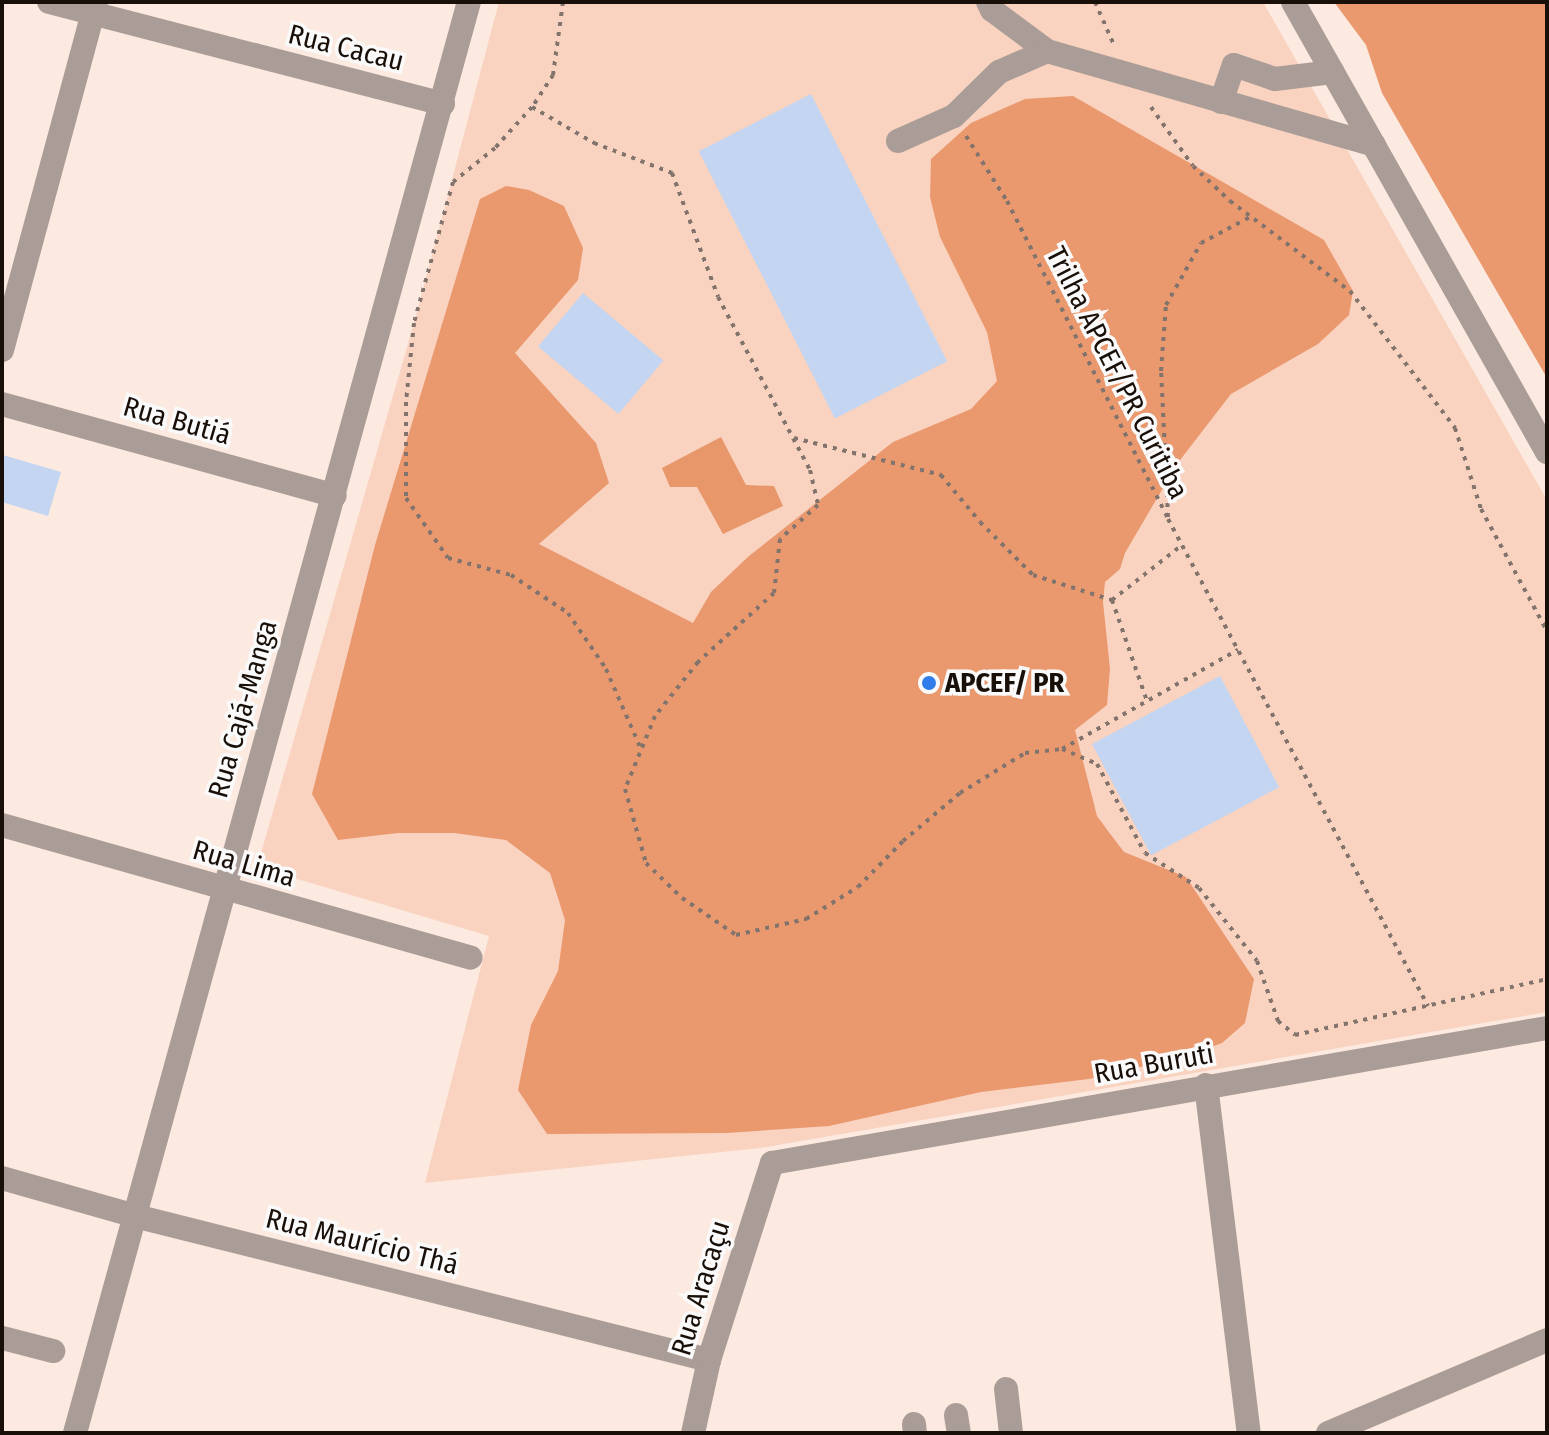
<!DOCTYPE html>
<meta charset="utf-8">
<style>
body{margin:0}
#map{position:relative;width:1549px;height:1435px;overflow:hidden;background:#fce9df;font-family:"Fira Sans Condensed",sans-serif}
div>[style]{position:absolute}
.green>*{inset:0;background:#f9d3c0}
.forest>*{inset:0;background:#ea986d}
.water>*{inset:0;background:#e8976b}
.building>*{inset:0;background:#c3d5f0;transform-origin:0 0}
.path>*{height:4px;margin-top:-2px;transform-origin:0;background:repeating-linear-gradient(90deg,#82746c 0 4px,transparent 0 10px)}
.minor>*{height:24px;margin:-12px;padding:0 12px;transform-origin:12px;border-radius:12px;background:#aa9c96}
.dots>*{width:22px;height:22px;translate:-50% -50%;box-sizing:border-box;border:4px solid #fafafa;border-radius:50%}
span{translate:-50% -50%;white-space:nowrap;text-align:center;line-height:1.15;-webkit-text-stroke:7px #fafafa;paint-order:stroke}
.street-label{font-size:28px;color:#190f09}
.poi-label{font-size:28px;color:#190f09;font-weight:700}
.left{translate:0 -50%;text-align:left}
.frame{position:absolute;inset:0;border:4px solid #190f09;pointer-events:none}
</style>
<div id="map">
<div class="green">
<i style="clip-path:polygon(499px 2px,1263px 2px,1547px 500px,1547px 1012px,760px 1148px,425px 1183px,489px 936px,257px 867px,414px 323px)"></i>
</div>
<div class="forest">
<i style="clip-path:polygon(1334px 2px,1547px 2px,1547px 378px,1382px 93px,1366px 45px)"></i>
<i style="clip-path:polygon(1073px 96px,1324px 240px,1353px 291px,1349px 315px,1318px 344px,1231px 394px,1177px 464px,1125px 553px,1120px 569px,1105px 582px,1103px 602px,1110px 669px,1107px 705px,1075px 730px,1097px 816px,1108px 831px,1124px 852px,1186px 877px,1254px 979px,1245px 1023px,1222px 1043px,1187px 1056px,1089px 1079px,981px 1092px,829px 1126px,727px 1133px,547px 1134px,518px 1090px,531px 1025px,558px 971px,565px 920px,550px 873px,506px 840px,454px 833px,398px 833px,338px 840px,312px 794px,375px 545px,480px 199px,506px 186px,529px 190px,564px 206px,583px 248px,578px 280px,515px 353px,596px 443px,609px 483px,539px 544px,693px 623px,711px 592px,749px 556px,893px 442px,971px 409px,997px 381px,987px 332px,940px 237px,930px 197px,931px 159px,971px 123px,1025px 99px)"></i>
</div>
<div class="water">
<i style="clip-path:polygon(721px 437px,746px 485px,774px 486px,783px 506px,723px 534px,697px 487px,670px 487px,662px 468px)"></i>
</div>
<div class="building">
<i style="left:811px;top:94px;width:300px;height:126px;rotate:63deg"></i>
<i style="left:583px;top:293px;width:105px;height:70px;rotate:40deg"></i>
<i style="clip-path:polygon(3px 455px,61px 472px,48px 516px,2px 502px)"></i>
<i style="left:1220px;top:676px;width:126px;height:145px;rotate:62deg"></i>
</div>
<div class="path">
<i style="left:563px;top:2px;width:74px;rotate:97.8deg"></i>
<i style="left:553px;top:75px;width:38px;rotate:123deg"></i>
<i style="left:532px;top:107px;width:72px;rotate:30.1deg"></i>
<i style="left:594px;top:143px;width:84px;rotate:21deg"></i>
<i style="left:672px;top:173px;width:132px;rotate:69.6deg"></i>
<i style="left:718px;top:297px;width:196px;rotate:62deg"></i>
<i style="left:810px;top:470px;width:36px;rotate:77deg"></i>
<i style="left:818px;top:505px;width:51px;rotate:138.2deg"></i>
<i style="left:780px;top:539px;width:54px;rotate:96.3deg"></i>
<i style="left:774px;top:593px;width:103px;rotate:137.8deg"></i>
<i style="left:698px;top:662px;width:69px;rotate:128.5deg"></i>
<i style="left:655px;top:716px;width:79px;rotate:112.3deg"></i>
<i style="left:625px;top:789px;width:77px;rotate:74.2deg"></i>
<i style="left:646px;top:863px;width:50px;rotate:44.2deg"></i>
<i style="left:682px;top:898px;width:65px;rotate:34.4deg"></i>
<i style="left:736px;top:935px;width:72px;rotate:-12.9deg"></i>
<i style="left:806px;top:919px;width:61px;rotate:-31.6deg"></i>
<i style="left:858px;top:887px;width:64px;rotate:-45.6deg"></i>
<i style="left:903px;top:841px;width:75px;rotate:-40.1deg"></i>
<i style="left:960px;top:793px;width:76px;rotate:-31.6deg"></i>
<i style="left:1025px;top:753px;width:37px;rotate:-6deg"></i>
<i style="left:1062px;top:749px;width:38px;rotate:23deg"></i>
<i style="left:1097px;top:764px;width:101px;rotate:61.7deg"></i>
<i style="left:1145px;top:853px;width:64px;rotate:32.9deg"></i>
<i style="left:1199px;top:888px;width:93px;rotate:51.5deg"></i>
<i style="left:1257px;top:961px;width:64px;rotate:70.7deg"></i>
<i style="left:1278px;top:1021px;width:22px;rotate:39deg"></i>
<i style="left:1295px;top:1035px;width:258px;rotate:-12.5deg"></i>
<i style="left:1095px;top:2px;width:47px;rotate:66.2deg"></i>
<i style="left:532px;top:107px;width:55px;rotate:132.1deg"></i>
<i style="left:495px;top:148px;width:54px;rotate:141deg"></i>
<i style="left:453px;top:182px;width:146px;rotate:105.5deg"></i>
<i style="left:414px;top:323px;width:79px;rotate:95.8deg"></i>
<i style="left:406px;top:402px;width:96px;rotate:90deg"></i>
<i style="left:406px;top:498px;width:73px;rotate:55deg"></i>
<i style="left:448px;top:558px;width:65px;rotate:15.1deg"></i>
<i style="left:511px;top:575px;width:69px;rotate:33.7deg"></i>
<i style="left:568px;top:613px;width:68px;rotate:55.8deg"></i>
<i style="left:606px;top:669px;width:87px;rotate:66.4deg"></i>
<i style="left:1151px;top:107px;width:72px;rotate:54.6deg"></i>
<i style="left:1193px;top:166px;width:51px;rotate:43.4deg"></i>
<i style="left:1230px;top:201px;width:150px;rotate:36.9deg"></i>
<i style="left:1350px;top:291px;width:173px;rotate:52.5deg"></i>
<i style="left:1455px;top:428px;width:85px;rotate:72.2deg"></i>
<i style="left:1481px;top:509px;width:139px;rotate:61.6deg"></i>
<i style="left:966px;top:136px;width:77px;rotate:57.8deg"></i>
<i style="left:1007px;top:201px;width:356px;rotate:63.1deg"></i>
<i style="left:1168px;top:519px;width:552px;rotate:61.9deg"></i>
<i style="left:794px;top:438px;width:152px;rotate:14.1deg"></i>
<i style="left:941px;top:475px;width:61px;rotate:50.3deg"></i>
<i style="left:980px;top:522px;width:75px;rotate:45deg"></i>
<i style="left:1033px;top:575px;width:83px;rotate:17.6deg"></i>
<i style="left:1168px;top:517px;width:146px;rotate:-92.7deg"></i>
<i style="left:1161px;top:371px;width:66px;rotate:-85.7deg"></i>
<i style="left:1166px;top:305px;width:71px;rotate:-60.6deg"></i>
<i style="left:1201px;top:243px;width:55px;rotate:-28deg"></i>
<i style="left:1112px;top:600px;width:107px;rotate:70.9deg"></i>
<i style="left:1112px;top:600px;width:89px;rotate:-38.2deg"></i>
<i style="left:1062px;top:749px;width:202px;rotate:-29.4deg"></i>
</div>
<div class="minor">
<i style="left:49px;top:2px;width:407px;rotate:14.5deg"></i>
<i style="left:988px;top:2px;width:9px;rotate:63deg"></i>
<i style="left:992px;top:10px;width:69px;rotate:36.7deg"></i>
<i style="left:1293px;top:2px;width:517px;rotate:60.56deg"></i>
<i style="left:1221px;top:102px;width:39px;rotate:-71deg"></i>
<i style="left:1234px;top:65px;width:43px;rotate:18.9deg"></i>
<i style="left:1275px;top:79px;width:58px;rotate:-6.9deg"></i>
<i style="left:898px;top:141px;width:61px;rotate:-24.1deg"></i>
<i style="left:954px;top:116px;width:63px;rotate:-44.4deg"></i>
<i style="left:999px;top:72px;width:52px;rotate:-23.6deg"></i>
<i style="left:1047px;top:51px;width:340px;rotate:16deg"></i>
<i style="left:2px;top:350px;width:360px;rotate:-74.9deg"></i>
<i style="left:2px;top:404px;width:345px;rotate:15.4deg"></i>
<i style="left:2px;top:825px;width:487px;rotate:15.8deg"></i>
<i style="left:1206px;top:1085px;width:351px;rotate:83deg"></i>
<i style="left:2px;top:1178px;width:138px;rotate:15.9deg"></i>
<i style="left:135px;top:1216px;width:592px;rotate:14.08deg"></i>
<i style="left:2px;top:1338px;width:53px;rotate:14.3deg"></i>
<i style="left:1006px;top:1389px;width:44px;rotate:83.5deg"></i>
<i style="left:956px;top:1415px;width:18px;rotate:81deg"></i>
<i style="left:914px;top:1424px;width:9px;rotate:84deg"></i>
<i style="left:75px;top:1433px;width:1484px;rotate:-74.61deg"></i>
<i style="left:693px;top:1433px;width:75px;rotate:-77.6deg"></i>
<i style="left:709px;top:1360px;width:207px;rotate:-72.3deg"></i>
<i style="left:772px;top:1163px;width:787px;rotate:-9.88deg"></i>
<i style="left:1328px;top:1433px;width:238px;rotate:-23deg"></i>
</div>
<div class="dots">
<i style="left:929px;top:683px;background:#307de9"></i>
</div>
<div class="street-label">
<span style="left:346px;top:48px;rotate:14deg">Rua Cacau</span>
<span style="left:1117px;top:373px;rotate:63deg">Trilha APCEF/PR Curitiba</span>
<span style="left:177px;top:421px;rotate:16deg">Rua Butiá</span>
<span style="left:243px;top:709px;rotate:-74deg">Rua Cajá-Manga</span>
<span style="left:244px;top:864px;rotate:16deg">Rua Lima</span>
<span style="left:1154px;top:1064px;rotate:-10deg">Rua Buruti</span>
<span style="left:362px;top:1242px;rotate:14deg">Rua Maurício Thá</span>
<span style="left:701px;top:1288px;rotate:-73deg">Rua Aracaçu</span>
</div>
<div class="poi-label">
<span class="left" style="left:945px;top:683px">APCEF/ PR</span>
</div>
<div class="frame"></div>
</div>
